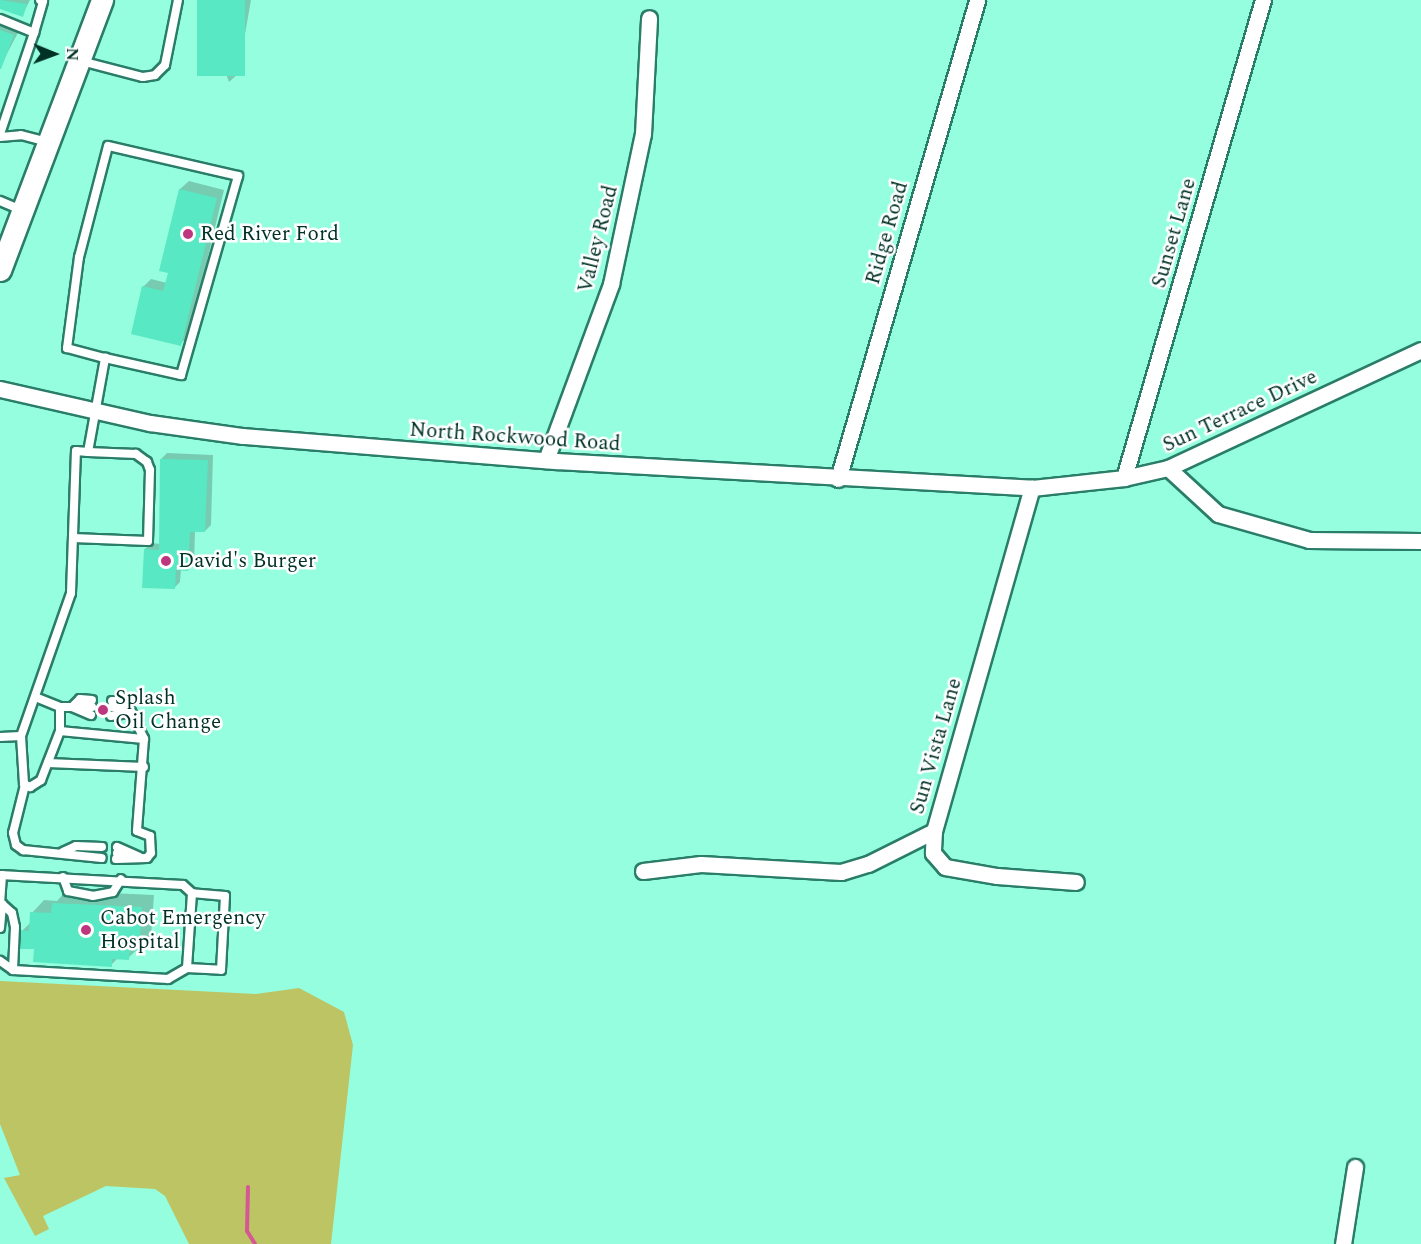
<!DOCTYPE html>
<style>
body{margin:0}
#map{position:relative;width:1421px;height:1244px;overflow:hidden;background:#95fede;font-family:Spectral,serif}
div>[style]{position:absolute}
.green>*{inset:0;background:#bdc463}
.shadow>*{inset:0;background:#0003}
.stream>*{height:4px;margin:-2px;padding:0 2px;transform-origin:2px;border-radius:2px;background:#d55895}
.building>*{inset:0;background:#58e8c3;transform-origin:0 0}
.roads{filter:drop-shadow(2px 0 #2a7d68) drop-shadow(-2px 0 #2a7d68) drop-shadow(0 2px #2a7d68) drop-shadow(0 -2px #2a7d68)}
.service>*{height:8px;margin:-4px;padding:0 4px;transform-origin:4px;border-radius:4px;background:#fff}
.minor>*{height:15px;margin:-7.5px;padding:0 7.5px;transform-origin:7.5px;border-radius:7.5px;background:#fff}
.secondary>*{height:21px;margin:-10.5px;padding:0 10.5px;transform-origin:10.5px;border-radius:10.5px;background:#fff}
.dots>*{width:16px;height:16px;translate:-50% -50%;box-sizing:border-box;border:3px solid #fff;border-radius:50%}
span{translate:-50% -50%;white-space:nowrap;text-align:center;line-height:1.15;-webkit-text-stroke:5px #fff;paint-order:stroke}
.street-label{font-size:21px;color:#003126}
.poi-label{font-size:21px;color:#003126}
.left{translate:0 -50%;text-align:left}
.north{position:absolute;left:24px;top:24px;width:60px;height:60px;-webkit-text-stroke:4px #fff;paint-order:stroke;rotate:91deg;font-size:16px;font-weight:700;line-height:24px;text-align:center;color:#003126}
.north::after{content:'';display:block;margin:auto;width:21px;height:27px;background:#003126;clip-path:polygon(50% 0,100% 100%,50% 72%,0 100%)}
</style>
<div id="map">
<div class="green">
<i style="clip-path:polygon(0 981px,256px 994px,299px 988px,344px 1012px,353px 1045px,331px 1244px,189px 1244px,165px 1196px,155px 1189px,106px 1186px,43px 1216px,49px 1229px,35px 1236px,4px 1178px,20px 1175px,0 1124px)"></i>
</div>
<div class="shadow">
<i style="clip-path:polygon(0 0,30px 0,22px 16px,0 8px)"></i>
<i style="clip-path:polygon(199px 0,251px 0,238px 74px,229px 82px)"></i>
<i style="clip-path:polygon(0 20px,21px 27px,0 67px)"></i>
<i style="clip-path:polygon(189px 181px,224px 190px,189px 336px,180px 344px,143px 287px,151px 279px,167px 283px,180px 189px)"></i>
<i style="clip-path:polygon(167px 453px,213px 455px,211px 525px,205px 531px,195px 531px,194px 564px,188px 570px,181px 569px,180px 582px,174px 588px,145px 549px,151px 543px,161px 544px,161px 459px)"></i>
<i style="clip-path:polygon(66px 891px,154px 895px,151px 937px,128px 958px,118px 958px,111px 965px,35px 948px,22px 931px,31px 922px,32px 913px,44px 900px,57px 901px)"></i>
</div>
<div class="stream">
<i style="left:248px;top:1187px;width:44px;rotate:91.3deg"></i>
<i style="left:247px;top:1231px;width:15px;rotate:58deg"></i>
</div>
<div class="building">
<i style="clip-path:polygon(0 0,27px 4px,23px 17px,0 9px)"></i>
<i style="left:197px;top:0;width:48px;height:76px"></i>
<i style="clip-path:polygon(0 30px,14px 35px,1px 69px,0 69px)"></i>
<i style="clip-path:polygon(179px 189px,217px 198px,181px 346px,131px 334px,142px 286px,163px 291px,168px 273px,159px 271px)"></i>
<i style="clip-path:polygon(160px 459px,208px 460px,205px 532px,190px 532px,188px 571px,176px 570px,175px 589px,142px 588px,144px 549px,159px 550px)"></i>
<i style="clip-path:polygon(52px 903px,142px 907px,139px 951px,130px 950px,129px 960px,112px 959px,112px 967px,33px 962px,34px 949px,20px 949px,21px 930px,29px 931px,30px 912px,51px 913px)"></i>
</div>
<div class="roads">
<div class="service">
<i style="left:0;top:19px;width:37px;rotate:22deg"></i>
<i style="left:81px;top:61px;width:64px;rotate:14.5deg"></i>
<i style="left:143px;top:77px;width:12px;rotate:-9deg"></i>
<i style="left:155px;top:75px;width:14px;rotate:-45deg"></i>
<i style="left:165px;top:65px;width:66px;rotate:-78.7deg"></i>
<i style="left:0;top:134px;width:107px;rotate:-71.4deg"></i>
<i style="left:34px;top:33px;width:33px;rotate:-74deg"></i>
<i style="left:43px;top:1px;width:3px;rotate:-162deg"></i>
<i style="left:0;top:137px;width:21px;rotate:-5deg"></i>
<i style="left:21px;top:135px;width:27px;rotate:15deg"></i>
<i style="left:0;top:201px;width:23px;rotate:23deg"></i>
<i style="left:73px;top:538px;width:75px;rotate:2.3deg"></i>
<i style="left:148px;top:541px;width:71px;rotate:-88.4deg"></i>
<i style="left:150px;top:470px;width:9px;rotate:-111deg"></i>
<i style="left:147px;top:462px;width:14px;rotate:-144deg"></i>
<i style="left:136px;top:454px;width:48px;rotate:-177.6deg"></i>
<i style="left:60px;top:707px;width:32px"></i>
<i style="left:112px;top:707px;width:20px;rotate:15deg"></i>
<i style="left:131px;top:712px;width:30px;rotate:64deg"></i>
<i style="left:91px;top:715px;width:21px;rotate:-157deg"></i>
<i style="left:72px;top:707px;width:11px;rotate:-45deg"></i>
<i style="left:80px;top:699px;width:12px;rotate:5deg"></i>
<i style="left:111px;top:716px;width:20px;rotate:-11deg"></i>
<i style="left:131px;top:712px;width:12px;rotate:-125deg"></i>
<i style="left:124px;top:702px;width:12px;rotate:-175deg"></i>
<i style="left:60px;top:731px;width:84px;rotate:5.4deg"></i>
<i style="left:144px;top:739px;width:92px;rotate:94.4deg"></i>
<i style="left:137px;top:831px;width:14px;rotate:21deg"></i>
<i style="left:150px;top:836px;width:17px;rotate:87deg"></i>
<i style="left:151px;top:853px;width:6px;rotate:129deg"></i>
<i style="left:147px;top:858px;width:31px;rotate:178deg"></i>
<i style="left:21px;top:736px;width:48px;rotate:86.4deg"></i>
<i style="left:24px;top:784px;width:7px;rotate:27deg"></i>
<i style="left:30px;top:787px;width:13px;rotate:-32deg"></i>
<i style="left:41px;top:780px;width:53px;rotate:-68.8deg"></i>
<i style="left:60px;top:731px;width:24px;rotate:-90deg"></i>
<i style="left:60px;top:707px;width:27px;rotate:-158deg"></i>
<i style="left:0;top:737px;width:21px;rotate:-3deg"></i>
<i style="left:21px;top:736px;width:151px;rotate:-70.7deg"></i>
<i style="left:71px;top:593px;width:142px;rotate:-88deg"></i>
<i style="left:76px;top:451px;width:12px;rotate:5deg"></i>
<i style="left:88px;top:452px;width:96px;rotate:-79.7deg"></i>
<i style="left:105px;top:358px;width:78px;rotate:12.6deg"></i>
<i style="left:181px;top:375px;width:207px;rotate:-74deg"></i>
<i style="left:238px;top:176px;width:133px;rotate:-167deg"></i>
<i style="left:108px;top:146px;width:115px;rotate:104.6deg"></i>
<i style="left:79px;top:257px;width:92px;rotate:97.5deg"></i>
<i style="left:67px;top:348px;width:39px;rotate:15deg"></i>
<i style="left:48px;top:763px;width:96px;rotate:2.4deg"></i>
<i style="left:25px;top:785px;width:49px;rotate:104deg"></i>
<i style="left:13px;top:833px;width:12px;rotate:76deg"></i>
<i style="left:16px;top:845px;width:9px;rotate:36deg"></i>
<i style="left:23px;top:850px;width:79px;rotate:5.8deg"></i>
<i style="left:117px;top:847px;width:24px;rotate:24deg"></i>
<i style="left:63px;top:852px;width:14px;rotate:-25deg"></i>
<i style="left:76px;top:846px;width:26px;rotate:2deg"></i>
<i style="left:117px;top:853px;width:15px;rotate:11deg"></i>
<i style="left:0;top:875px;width:183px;rotate:3.1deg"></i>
<i style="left:183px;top:885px;width:12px;rotate:42deg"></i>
<i style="left:192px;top:893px;width:75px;rotate:93.8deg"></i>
<i style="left:187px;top:968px;width:22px;rotate:150deg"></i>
<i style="left:168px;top:979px;width:155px;rotate:-176.7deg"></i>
<i style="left:13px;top:970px;width:16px;rotate:-145deg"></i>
<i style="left:63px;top:877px;width:15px;rotate:70deg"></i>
<i style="left:68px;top:891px;width:25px;rotate:11deg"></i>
<i style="left:93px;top:896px;width:20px;rotate:-11deg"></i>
<i style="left:113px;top:892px;width:15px;rotate:-58deg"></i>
<i style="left:0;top:904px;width:29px;rotate:-86deg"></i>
<i style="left:2px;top:904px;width:13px;rotate:42deg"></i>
<i style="left:12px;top:913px;width:14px;rotate:78deg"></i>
<i style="left:15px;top:927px;width:43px;rotate:92.7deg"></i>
<i style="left:0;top:928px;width:24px;rotate:-85deg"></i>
<i style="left:187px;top:968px;width:34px;rotate:3deg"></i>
<i style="left:221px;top:970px;width:74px;rotate:-86.9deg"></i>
<i style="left:225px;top:896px;width:33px;rotate:-175deg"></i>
</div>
<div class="minor">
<i style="left:0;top:389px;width:154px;rotate:12.8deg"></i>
<i style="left:150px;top:423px;width:94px;rotate:8deg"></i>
<i style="left:243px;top:436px;width:314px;rotate:4.6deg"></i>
<i style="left:556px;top:461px;width:477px;rotate:3.2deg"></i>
<i style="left:1032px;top:488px;width:93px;rotate:-6.2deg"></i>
<i style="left:1124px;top:478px;width:45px;rotate:-12.8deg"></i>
<i style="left:1168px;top:468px;width:279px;rotate:-25deg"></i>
<i style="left:546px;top:460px;width:188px;rotate:-69.7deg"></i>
<i style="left:611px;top:284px;width:153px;rotate:-78deg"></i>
<i style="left:643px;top:134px;width:116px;rotate:-87deg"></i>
<i style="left:1168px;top:468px;width:68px;rotate:42.6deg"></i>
<i style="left:1218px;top:514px;width:95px;rotate:15.9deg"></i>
<i style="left:1309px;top:540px;width:112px;rotate:0.5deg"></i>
<i style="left:1124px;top:478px;width:498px;rotate:-73.8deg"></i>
<i style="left:838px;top:479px;width:499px;rotate:-73.8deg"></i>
<i style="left:934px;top:831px;width:22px;rotate:93deg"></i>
<i style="left:933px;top:853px;width:18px;rotate:49deg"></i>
<i style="left:945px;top:867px;width:53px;rotate:9.8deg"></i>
<i style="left:997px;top:876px;width:79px;rotate:4.3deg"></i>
<i style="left:643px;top:871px;width:58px;rotate:-6.9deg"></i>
<i style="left:701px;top:864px;width:140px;rotate:3.3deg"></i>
<i style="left:841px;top:872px;width:28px;rotate:-17deg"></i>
<i style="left:868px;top:864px;width:74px;rotate:-26.6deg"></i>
<i style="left:934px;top:831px;width:357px;rotate:-74.1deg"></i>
<i style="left:1343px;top:1244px;width:78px;rotate:-81.1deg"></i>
</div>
<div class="secondary">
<i style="left:0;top:270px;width:289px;rotate:-69.3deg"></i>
</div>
</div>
<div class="dots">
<i style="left:188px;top:234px;background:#bc377d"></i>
<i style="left:166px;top:561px;background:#bc377d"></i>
<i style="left:103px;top:710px;background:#bc377d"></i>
<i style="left:86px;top:930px;background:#bc377d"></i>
</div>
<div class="street-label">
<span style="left:887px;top:233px;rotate:-74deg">Ridge Road</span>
<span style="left:1174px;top:233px;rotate:-74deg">Sunset Lane</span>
<span style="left:598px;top:239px;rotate:-76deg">Valley Road</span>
<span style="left:1240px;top:411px;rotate:-25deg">Sun Terrace Drive</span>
<span style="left:515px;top:437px;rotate:4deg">North Rockwood Road</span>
<span style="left:936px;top:746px;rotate:-74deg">Sun Vista Lane</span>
</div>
<div class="poi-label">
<span class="left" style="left:200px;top:234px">Red River Ford</span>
<span class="left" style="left:178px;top:561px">David's Burger</span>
<span class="left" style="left:115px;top:710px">Splash<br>Oil Change</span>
<span class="left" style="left:100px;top:930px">Cabot Emergency<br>Hospital</span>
</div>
<div class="north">N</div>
</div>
